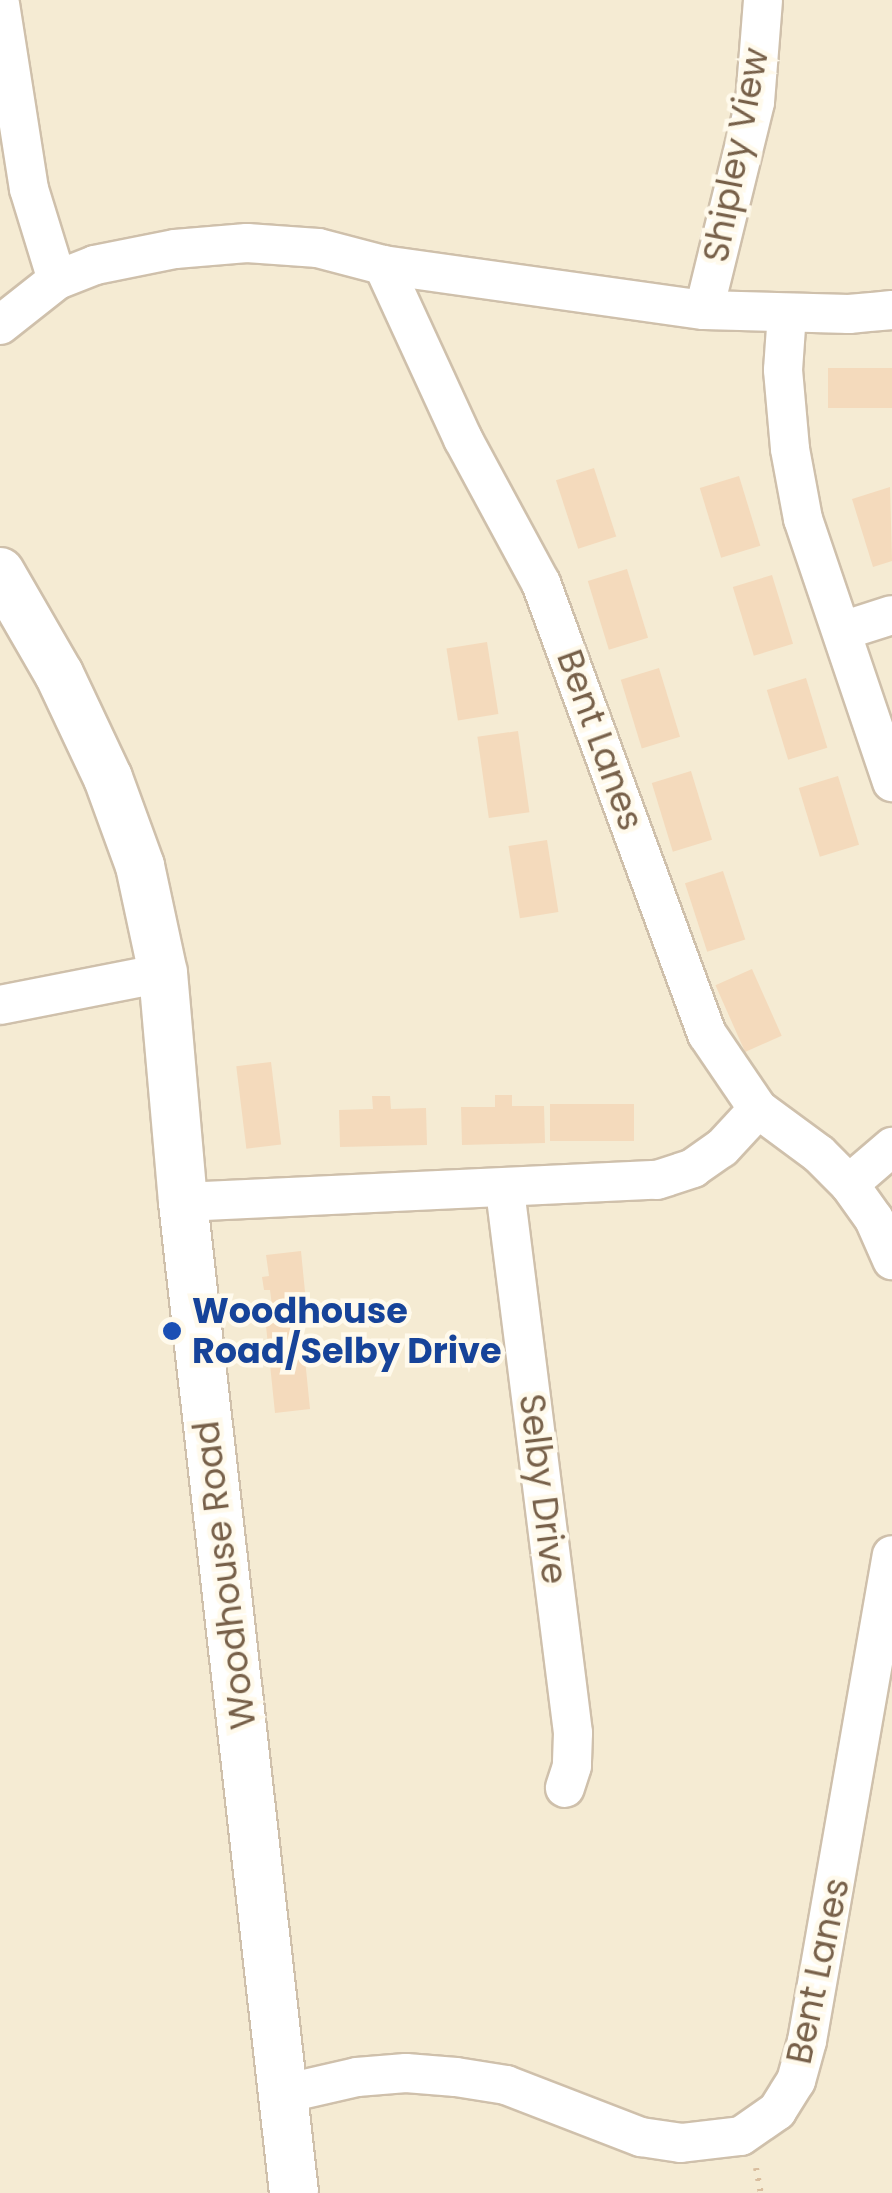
<!DOCTYPE html>
<style>
body{margin:0}
#map{position:relative;width:892px;height:2193px;overflow:hidden;background:#fdf7e5;font-family:Poppins,sans-serif}
div>[style]{position:absolute}
.residential>*{inset:0;background:#f5ebd3;transform-origin:0 0}
.building>*{inset:0;background:#f4dabc;transform-origin:0 0}
.path>*{height:6px;margin-top:-3px;transform-origin:0;background:repeating-linear-gradient(90deg,#d9be9f 0 2.5px,transparent 0 10.5px)}
.roads{filter:drop-shadow(2px 0 #cfc0ab) drop-shadow(-2px 0 #cfc0ab) drop-shadow(0 2px #cfc0ab) drop-shadow(0 -2px #cfc0ab)}
.minor>*{height:38px;margin:-19px;padding:0 19px;transform-origin:19px;border-radius:19px;background:#fff}
.tertiary>*{height:48px;margin:-24px;padding:0 24px;transform-origin:24px;border-radius:24px;background:#fff}
.dots>*{width:28px;height:28px;translate:-50% -50%;box-sizing:border-box;border:5px solid #fffaec;border-radius:50%}
span{translate:-50% -50%;white-space:nowrap;text-align:center;line-height:1.15;-webkit-text-stroke:9px #fffaec;paint-order:stroke}
.street-label{font-size:35px;color:#776049}
.transit-label{font-size:35px;color:#164399;font-weight:700}
.left{translate:0 -50%;text-align:left}
</style>
<div id="map">
<div class="residential">
<i style="left:0;top:0;width:892px;height:2193px"></i>
</div>
<div class="building">
<i style="left:892px;top:368px;width:40px;height:64px;rotate:90deg"></i>
<i style="left:594px;top:468px;width:72px;height:40px;rotate:72deg"></i>
<i style="left:739px;top:476px;width:73px;height:41px;rotate:73deg"></i>
<i style="clip-path:polygon(890px 487px,892px 561px,873px 567px,852px 499px)"></i>
<i style="left:627px;top:569px;width:72px;height:41px;rotate:73deg"></i>
<i style="left:772px;top:575px;width:72px;height:41px;rotate:73deg"></i>
<i style="left:487px;top:642px;width:73px;height:41px;rotate:81deg"></i>
<i style="left:659px;top:668px;width:72px;height:40px;rotate:73deg"></i>
<i style="left:806px;top:678px;width:73px;height:41px;rotate:73deg"></i>
<i style="left:518px;top:731px;width:82px;height:41px;rotate:82deg"></i>
<i style="left:691px;top:771px;width:72px;height:41px;rotate:73deg"></i>
<i style="left:838px;top:776px;width:72px;height:41px;rotate:73deg"></i>
<i style="left:547px;top:840px;width:73px;height:39px;rotate:81deg"></i>
<i style="left:723px;top:871px;width:72px;height:40px;rotate:72deg"></i>
<i style="left:752px;top:969px;width:73px;height:40px;rotate:66deg"></i>
<i style="left:271px;top:1062px;width:83px;height:35px;rotate:83deg"></i>
<i style="clip-path:polygon(495px 1095px,512px 1095px,512px 1106px,544px 1106px,545px 1143px,462px 1145px,461px 1107px,495px 1107px)"></i>
<i style="clip-path:polygon(372px 1096px,390px 1096px,391px 1109px,426px 1108px,427px 1145px,340px 1147px,339px 1110px,373px 1109px)"></i>
<i style="left:634px;top:1104px;width:37px;height:84px;rotate:90deg"></i>
<i style="clip-path:polygon(301px 1251px,306px 1302px,272px 1306px,270px 1290px,264px 1290px,262px 1277px,269px 1276px,266px 1255px)"></i>
<i style="clip-path:polygon(300px 1312px,303px 1340px,319px 1339px,321px 1358px,305px 1359px,310px 1409px,275px 1413px,265px 1316px)"></i>
</div>
<div class="path">
<i style="left:756px;top:2168px;width:25px;rotate:79deg"></i>
</div>
<div class="roads">
<div class="minor">
<i style="left:0;top:4px;width:187px;rotate:81.1deg"></i>
<i style="left:29px;top:189px;width:95px;rotate:72.9deg"></i>
<i style="left:383px;top:265px;width:192px;rotate:65.3deg"></i>
<i style="left:463px;top:439px;width:164px;rotate:61.6deg"></i>
<i style="left:541px;top:583px;width:481px;rotate:69.8deg"></i>
<i style="left:707px;top:1034px;width:91px;rotate:55.8deg"></i>
<i style="left:758px;top:1109px;width:76px;rotate:36.4deg"></i>
<i style="left:819px;top:1154px;width:42px;rotate:45deg"></i>
<i style="left:849px;top:1184px;width:43px;rotate:54.5deg"></i>
<i style="left:874px;top:1219px;width:45px;rotate:66.3deg"></i>
<i style="left:704px;top:310px;width:214px;rotate:-76.2deg"></i>
<i style="left:755px;top:102px;width:102px;rotate:-85.5deg"></i>
<i style="left:787px;top:313px;width:57px;rotate:94deg"></i>
<i style="left:783px;top:370px;width:79px;rotate:84.9deg"></i>
<i style="left:790px;top:449px;width:71px;rotate:79.5deg"></i>
<i style="left:803px;top:519px;width:278px;rotate:71.3deg"></i>
<i style="left:0;top:325px;width:73px;rotate:-38.3deg"></i>
<i style="left:57px;top:280px;width:41px;rotate:-21.5deg"></i>
<i style="left:95px;top:265px;width:82px;rotate:-11.3deg"></i>
<i style="left:175px;top:249px;width:72px;rotate:-4.8deg"></i>
<i style="left:247px;top:243px;width:71px;rotate:4deg"></i>
<i style="left:318px;top:248px;width:67px;rotate:14.7deg"></i>
<i style="left:383px;top:265px;width:324px;rotate:8deg"></i>
<i style="left:704px;top:310px;width:145px;rotate:1.6deg"></i>
<i style="left:849px;top:314px;width:43px;rotate:-5.3deg"></i>
<i style="left:842px;top:631px;width:52px;rotate:-17.7deg"></i>
<i style="left:0;top:1005px;width:166px;rotate:-11.1deg"></i>
<i style="left:849px;top:1184px;width:57px;rotate:-40.7deg"></i>
<i style="left:505px;top:1190px;width:547px;rotate:82.86deg"></i>
<i style="left:573px;top:1733px;width:33px;rotate:92deg"></i>
<i style="left:572px;top:1766px;width:23px;rotate:108deg"></i>
<i style="left:183px;top:1202px;width:475px;rotate:-2.7deg"></i>
<i style="left:657px;top:1180px;width:38px;rotate:-18deg"></i>
<i style="left:693px;top:1168px;width:35px;rotate:-35deg"></i>
<i style="left:722px;top:1148px;width:53px;rotate:-47.3deg"></i>
<i style="left:283px;top:2094px;width:76px;rotate:-12.9deg"></i>
<i style="left:357px;top:2077px;width:49px;rotate:-4.7deg"></i>
<i style="left:406px;top:2073px;width:50px;rotate:4.6deg"></i>
<i style="left:456px;top:2077px;width:51px;rotate:9.1deg"></i>
<i style="left:506px;top:2085px;width:145px;rotate:21.1deg"></i>
<i style="left:641px;top:2137px;width:40px;rotate:8.5deg"></i>
<i style="left:681px;top:2143px;width:60px;rotate:-6.7deg"></i>
<i style="left:741px;top:2136px;width:44px;rotate:-34.8deg"></i>
<i style="left:777px;top:2111px;width:36px;rotate:-58deg"></i>
<i style="left:796px;top:2081px;width:41px;rotate:-74.6deg"></i>
<i style="left:807px;top:2041px;width:493px;rotate:-80.1deg"></i>
</div>
<div class="tertiary">
<i style="left:0;top:572px;width:118px;rotate:60deg"></i>
<i style="left:59px;top:674px;width:115px;rotate:64.8deg"></i>
<i style="left:108px;top:778px;width:94px;rotate:70deg"></i>
<i style="left:140px;top:866px;width:109px;rotate:77.9deg"></i>
<i style="left:163px;top:973px;width:230px;rotate:85deg"></i>
<i style="left:183px;top:1202px;width:997px;rotate:83.61deg"></i>
</div>
</div>
<div class="dots">
<i style="left:172px;top:1331px;background:#1a4fb4"></i>
</div>
<div class="street-label">
<span style="left:736px;top:155px;rotate:-79deg">Shipley View</span>
<span style="left:600px;top:740px;rotate:70deg">Bent Lanes</span>
<span style="left:543px;top:1489px;rotate:83deg">Selby Drive</span>
<span style="left:225px;top:1575px;rotate:-97deg">Woodhouse Road</span>
<span style="left:818px;top:1971px;rotate:-78deg">Bent Lanes</span>
</div>
<div class="transit-label">
<span class="left" style="left:192px;top:1331px">Woodhouse<br>Road/Selby Drive</span>
</div>
</div>
